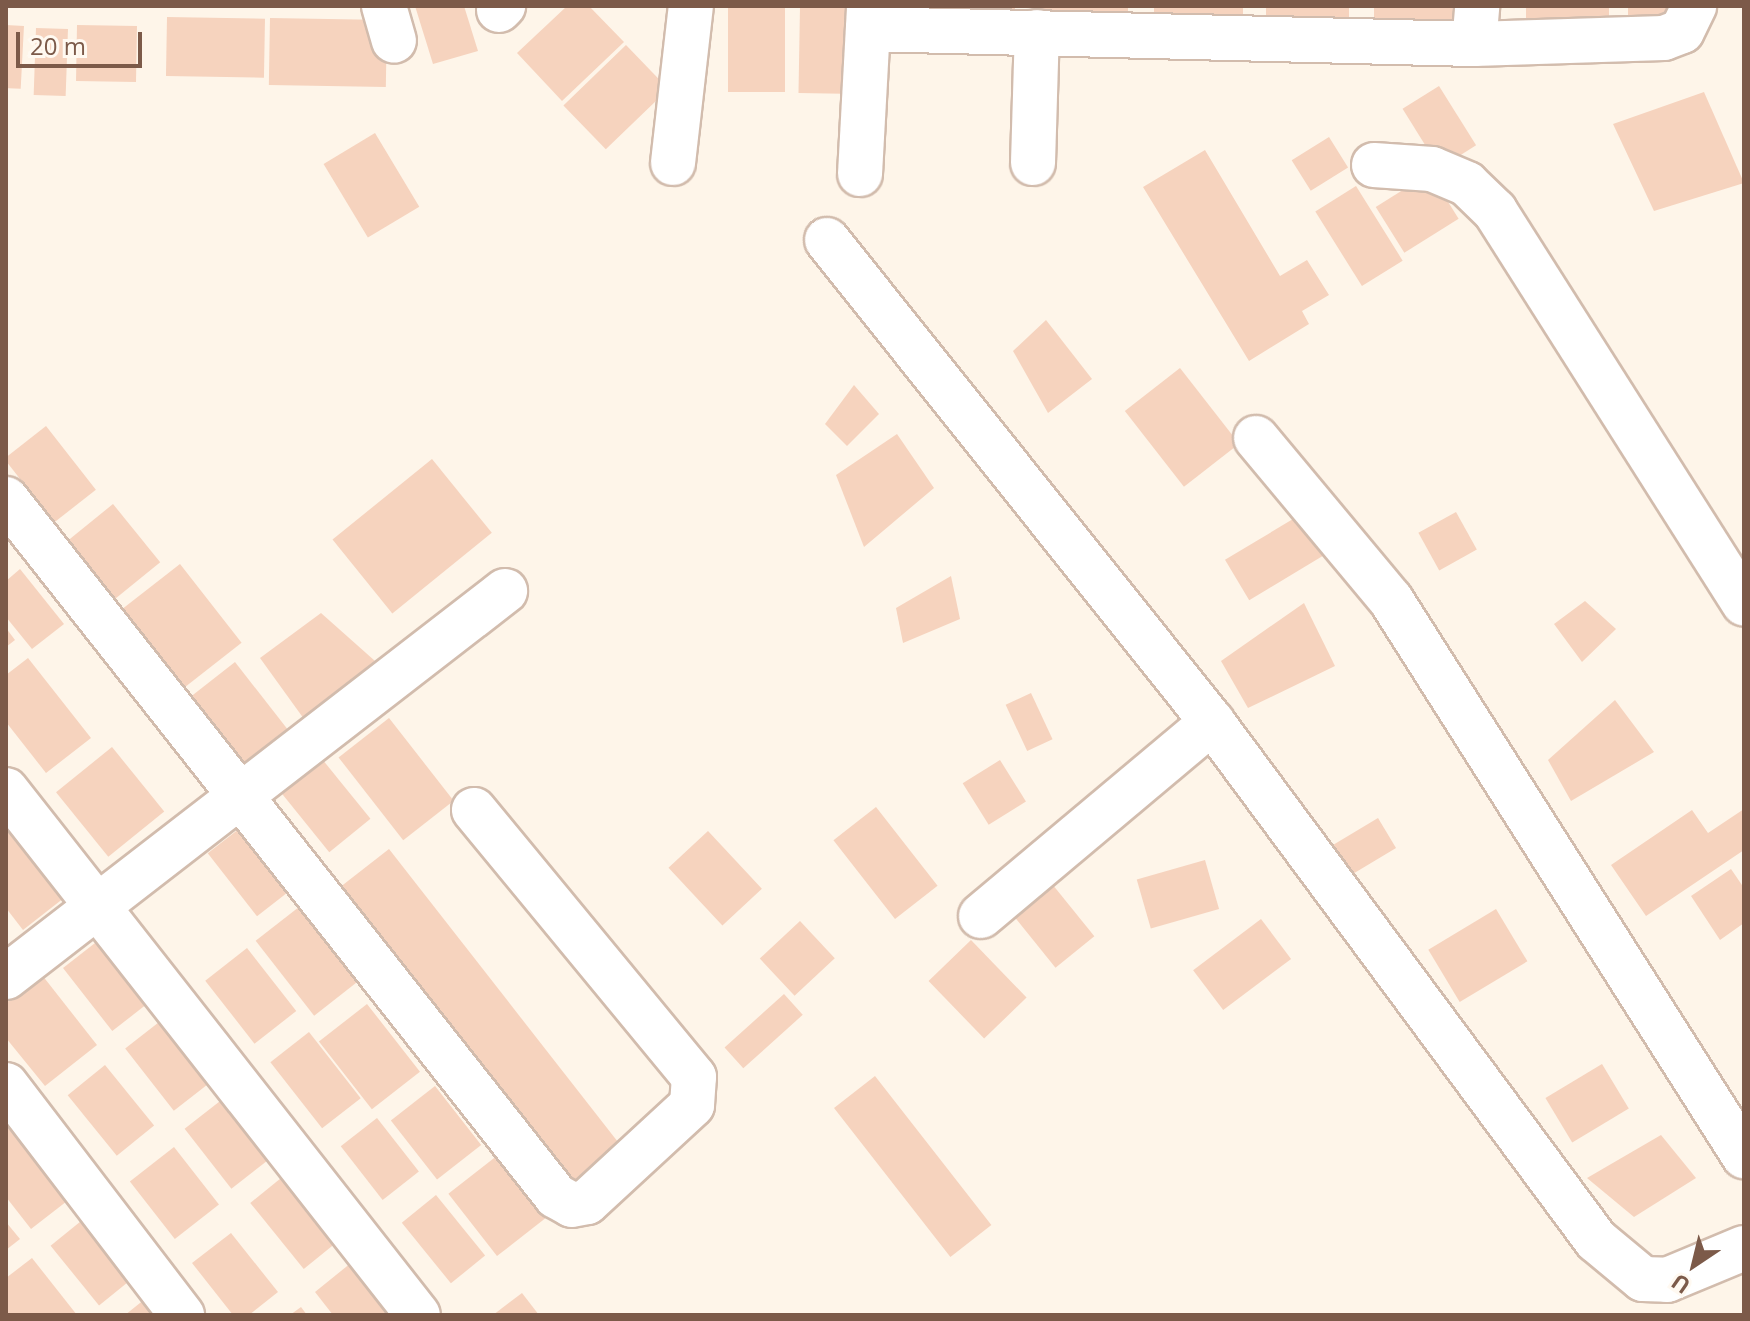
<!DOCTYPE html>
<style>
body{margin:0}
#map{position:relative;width:1750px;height:1321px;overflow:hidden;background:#fef5e9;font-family:"Open Sans",sans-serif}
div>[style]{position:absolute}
.building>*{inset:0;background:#f6d3be;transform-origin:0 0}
.roads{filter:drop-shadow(2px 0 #d2bcad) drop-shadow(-2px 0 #d2bcad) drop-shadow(0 2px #d2bcad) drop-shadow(0 -2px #d2bcad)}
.street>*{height:44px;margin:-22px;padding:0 22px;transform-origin:22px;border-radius:22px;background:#fff}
span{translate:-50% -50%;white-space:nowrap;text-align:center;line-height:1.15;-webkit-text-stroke:6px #fff9f1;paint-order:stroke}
.frame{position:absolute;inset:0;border:8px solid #7c5a49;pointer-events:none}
.north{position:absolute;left:1654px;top:1225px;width:80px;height:80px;-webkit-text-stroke:6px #fff9f1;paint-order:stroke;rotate:215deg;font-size:22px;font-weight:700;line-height:32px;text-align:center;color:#7c5a49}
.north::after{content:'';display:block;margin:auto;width:28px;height:36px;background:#7c5a49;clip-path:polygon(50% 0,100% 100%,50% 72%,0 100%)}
.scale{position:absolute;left:16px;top:32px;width:126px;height:36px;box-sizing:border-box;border:4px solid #7c5a49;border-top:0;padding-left:10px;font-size:24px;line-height:28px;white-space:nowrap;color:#7c5a49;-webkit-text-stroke:6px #fff9f1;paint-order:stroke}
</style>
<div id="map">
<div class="building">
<i style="clip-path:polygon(415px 6px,464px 6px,478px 51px,433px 64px)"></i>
<i style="clip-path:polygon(567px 6px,589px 6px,624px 42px,562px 101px,517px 53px)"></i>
<i style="left:728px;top:6px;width:57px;height:86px"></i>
<i style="clip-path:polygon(920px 6px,1015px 6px,1015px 18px,920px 16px)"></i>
<i style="left:1035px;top:6px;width:93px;height:20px"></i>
<i style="left:1154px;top:6px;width:89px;height:21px"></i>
<i style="left:1266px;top:6px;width:83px;height:28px"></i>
<i style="left:1374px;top:6px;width:95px;height:30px"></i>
<i style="left:1526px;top:6px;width:83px;height:29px"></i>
<i style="left:1628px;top:6px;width:58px;height:13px"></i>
<i style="left:800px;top:7px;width:59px;height:86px;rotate:1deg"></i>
<i style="left:167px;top:17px;width:98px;height:59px;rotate:1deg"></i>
<i style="left:270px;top:18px;width:117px;height:67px;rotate:1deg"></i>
<i style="left:6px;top:25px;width:18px;height:63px;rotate:3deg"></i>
<i style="left:77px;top:25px;width:60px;height:56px;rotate:1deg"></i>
<i style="left:36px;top:28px;width:32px;height:67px;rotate:2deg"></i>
<i style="left:626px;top:45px;width:61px;height:87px;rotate:46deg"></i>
<i style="left:1439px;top:86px;width:70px;height:43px;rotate:58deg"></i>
<i style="clip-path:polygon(1704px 92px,1744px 183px,1654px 211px,1613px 124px)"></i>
<i style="left:375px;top:133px;width:86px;height:60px;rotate:59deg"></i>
<i style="left:1329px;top:137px;width:36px;height:44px;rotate:58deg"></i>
<i style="clip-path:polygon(1205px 150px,1280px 276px,1307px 260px,1329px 295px,1302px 311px,1309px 324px,1249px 361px,1143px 187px)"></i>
<i style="left:1430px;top:173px;width:54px;height:64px;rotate:58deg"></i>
<i style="left:1356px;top:186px;width:88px;height:48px;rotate:58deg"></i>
<i style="clip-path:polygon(1046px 320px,1092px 379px,1048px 413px,1013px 351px)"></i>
<i style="left:1180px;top:368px;width:96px;height:70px;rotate:52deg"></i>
<i style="clip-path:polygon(854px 385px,879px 414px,847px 446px,825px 424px)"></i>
<i style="left:46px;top:426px;width:81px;height:53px;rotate:52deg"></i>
<i style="clip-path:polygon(897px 434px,934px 488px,864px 547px,836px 475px)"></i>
<i style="left:432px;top:459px;width:95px;height:128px;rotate:51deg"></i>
<i style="left:113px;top:504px;width:75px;height:65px;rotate:51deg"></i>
<i style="left:1456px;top:512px;width:43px;height:43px;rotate:61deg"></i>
<i style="left:1303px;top:513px;width:47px;height:91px;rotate:59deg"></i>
<i style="left:180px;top:564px;width:100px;height:81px;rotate:52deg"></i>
<i style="clip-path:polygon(20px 569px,64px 624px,32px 649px,6px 617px,6px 581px)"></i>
<i style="clip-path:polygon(951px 576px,960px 619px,903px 643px,896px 608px)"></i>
<i style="clip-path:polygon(1585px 601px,1616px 629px,1582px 662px,1554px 624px)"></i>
<i style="clip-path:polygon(1304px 603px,1335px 666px,1248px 708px,1221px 661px)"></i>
<i style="clip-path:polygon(321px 613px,375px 661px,304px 719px,260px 658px)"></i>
<i style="clip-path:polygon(6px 628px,15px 640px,6px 647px)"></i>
<i style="clip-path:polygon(28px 658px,91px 738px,46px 773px,6px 722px,6px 675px)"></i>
<i style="left:235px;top:662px;width:85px;height:62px;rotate:52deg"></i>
<i style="left:1031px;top:693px;width:51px;height:28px;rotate:65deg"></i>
<i style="clip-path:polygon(1615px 700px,1654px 752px,1571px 801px,1548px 760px)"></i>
<i style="left:389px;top:718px;width:105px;height:64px;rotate:52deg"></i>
<i style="left:112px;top:747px;width:83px;height:72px;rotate:51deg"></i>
<i style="left:322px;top:759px;width:77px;height:53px;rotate:51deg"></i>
<i style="left:1000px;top:760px;width:49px;height:44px;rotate:58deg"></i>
<i style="left:876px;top:807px;width:100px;height:54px;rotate:52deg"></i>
<i style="clip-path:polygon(1744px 809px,1744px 850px,1646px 916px,1611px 865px,1692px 810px,1708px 833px)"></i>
<i style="left:1378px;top:818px;width:35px;height:52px;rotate:59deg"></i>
<i style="left:244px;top:825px;width:80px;height:46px;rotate:52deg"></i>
<i style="clip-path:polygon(15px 827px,69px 894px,23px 930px,6px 908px,6px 834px)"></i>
<i style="left:708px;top:831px;width:79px;height:54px;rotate:47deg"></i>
<i style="left:389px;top:849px;width:377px;height:68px;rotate:52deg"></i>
<i style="left:1205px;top:860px;width:51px;height:71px;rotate:74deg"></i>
<i style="clip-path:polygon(1731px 869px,1744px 888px,1744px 923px,1720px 940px,1691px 896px)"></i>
<i style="left:1044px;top:874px;width:80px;height:50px;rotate:51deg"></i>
<i style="left:299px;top:907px;width:95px;height:55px;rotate:52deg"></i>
<i style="left:1496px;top:909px;width:61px;height:79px;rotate:59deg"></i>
<i style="left:1261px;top:919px;width:50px;height:85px;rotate:53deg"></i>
<i style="left:800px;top:921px;width:51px;height:55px;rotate:47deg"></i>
<i style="left:104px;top:936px;width:80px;height:52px;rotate:52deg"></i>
<i style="left:971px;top:940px;width:80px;height:59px;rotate:46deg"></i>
<i style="left:247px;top:948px;width:80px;height:53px;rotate:52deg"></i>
<i style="clip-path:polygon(42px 975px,97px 1045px,45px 1086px,6px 1038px,6px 1003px)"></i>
<i style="left:784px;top:994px;width:28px;height:80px;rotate:48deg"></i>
<i style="left:367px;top:1004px;width:86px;height:61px;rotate:52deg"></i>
<i style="left:163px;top:1019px;width:79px;height:48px;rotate:52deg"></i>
<i style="left:309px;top:1032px;width:84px;height:49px;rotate:52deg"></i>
<i style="left:1602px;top:1064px;width:52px;height:66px;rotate:59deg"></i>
<i style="left:105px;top:1065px;width:78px;height:48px;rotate:51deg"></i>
<i style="left:875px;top:1076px;width:189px;height:52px;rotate:52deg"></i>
<i style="left:435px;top:1086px;width:75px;height:56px;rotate:52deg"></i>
<i style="left:224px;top:1098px;width:76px;height:50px;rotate:52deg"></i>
<i style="clip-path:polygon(22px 1118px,80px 1191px,31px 1229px,6px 1197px,6px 1130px)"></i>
<i style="left:377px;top:1118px;width:68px;height:46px;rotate:52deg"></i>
<i style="clip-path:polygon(1661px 1135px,1696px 1178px,1634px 1217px,1587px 1178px)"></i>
<i style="left:174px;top:1147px;width:73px;height:56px;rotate:52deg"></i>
<i style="left:498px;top:1155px;width:79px;height:63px;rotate:52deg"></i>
<i style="left:286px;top:1174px;width:85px;height:46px;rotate:51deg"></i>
<i style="left:436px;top:1195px;width:78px;height:44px;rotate:51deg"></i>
<i style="left:91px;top:1213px;width:77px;height:52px;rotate:51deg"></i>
<i style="clip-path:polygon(6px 1222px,20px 1239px,6px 1250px)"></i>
<i style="clip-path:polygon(231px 1233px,278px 1292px,249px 1315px,233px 1315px,192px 1263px)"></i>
<i style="clip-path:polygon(362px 1254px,410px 1315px,333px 1315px,315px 1292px)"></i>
<i style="clip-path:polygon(32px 1258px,77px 1315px,6px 1315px,6px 1278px)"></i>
<i style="clip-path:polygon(155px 1291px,174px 1315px,125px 1315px)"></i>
<i style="clip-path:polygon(522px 1293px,539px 1315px,493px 1315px)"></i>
<i style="clip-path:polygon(301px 1307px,307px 1315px,290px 1315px)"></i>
</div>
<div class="roads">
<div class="street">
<i style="left:384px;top:6px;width:36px;rotate:74deg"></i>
<i style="left:499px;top:10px;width:6px;rotate:-45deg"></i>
<i style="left:868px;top:29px;width:606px;rotate:1.42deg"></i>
<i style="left:1474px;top:44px;width:38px;rotate:-85deg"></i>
<i style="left:1474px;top:44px;width:190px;rotate:-1.8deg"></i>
<i style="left:1664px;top:38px;width:19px;rotate:-21deg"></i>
<i style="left:1682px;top:31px;width:28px;rotate:-64deg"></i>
<i style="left:673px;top:163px;width:158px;rotate:-83.5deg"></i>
<i style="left:1033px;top:163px;width:131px;rotate:-88.3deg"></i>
<i style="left:1374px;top:165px;width:58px;rotate:3.9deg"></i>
<i style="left:1432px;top:169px;width:38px;rotate:23deg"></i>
<i style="left:1467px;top:184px;width:39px;rotate:44deg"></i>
<i style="left:1495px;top:211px;width:465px;rotate:57.6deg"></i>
<i style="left:860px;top:174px;width:168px;rotate:-86.9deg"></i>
<i style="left:827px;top:240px;width:617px;rotate:51.38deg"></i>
<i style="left:1212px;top:722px;width:645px;rotate:53.45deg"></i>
<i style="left:1596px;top:1240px;width:61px;rotate:39.7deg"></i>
<i style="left:1643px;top:1279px;width:24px;rotate:2deg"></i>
<i style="left:1667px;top:1280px;width:83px;rotate:-22.6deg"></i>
<i style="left:1256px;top:438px;width:211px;rotate:50.2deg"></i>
<i style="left:1391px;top:600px;width:659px;rotate:57.59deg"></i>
<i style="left:6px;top:499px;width:888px;rotate:51.72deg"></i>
<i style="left:556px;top:1196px;width:18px;rotate:29deg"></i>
<i style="left:572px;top:1205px;width:15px;rotate:-11deg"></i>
<i style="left:587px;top:1202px;width:143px;rotate:-42.7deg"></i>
<i style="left:692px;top:1105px;width:28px;rotate:-86deg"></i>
<i style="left:694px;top:1077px;width:346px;rotate:-129.5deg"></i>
<i style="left:6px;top:790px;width:667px;rotate:51.88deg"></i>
<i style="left:981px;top:916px;width:302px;rotate:-40deg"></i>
<i style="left:6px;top:977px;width:631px;rotate:-37.72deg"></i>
<i style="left:6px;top:1085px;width:290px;rotate:52.6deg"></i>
</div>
</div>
<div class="frame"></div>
<div class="north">U</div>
<div class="scale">20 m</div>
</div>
